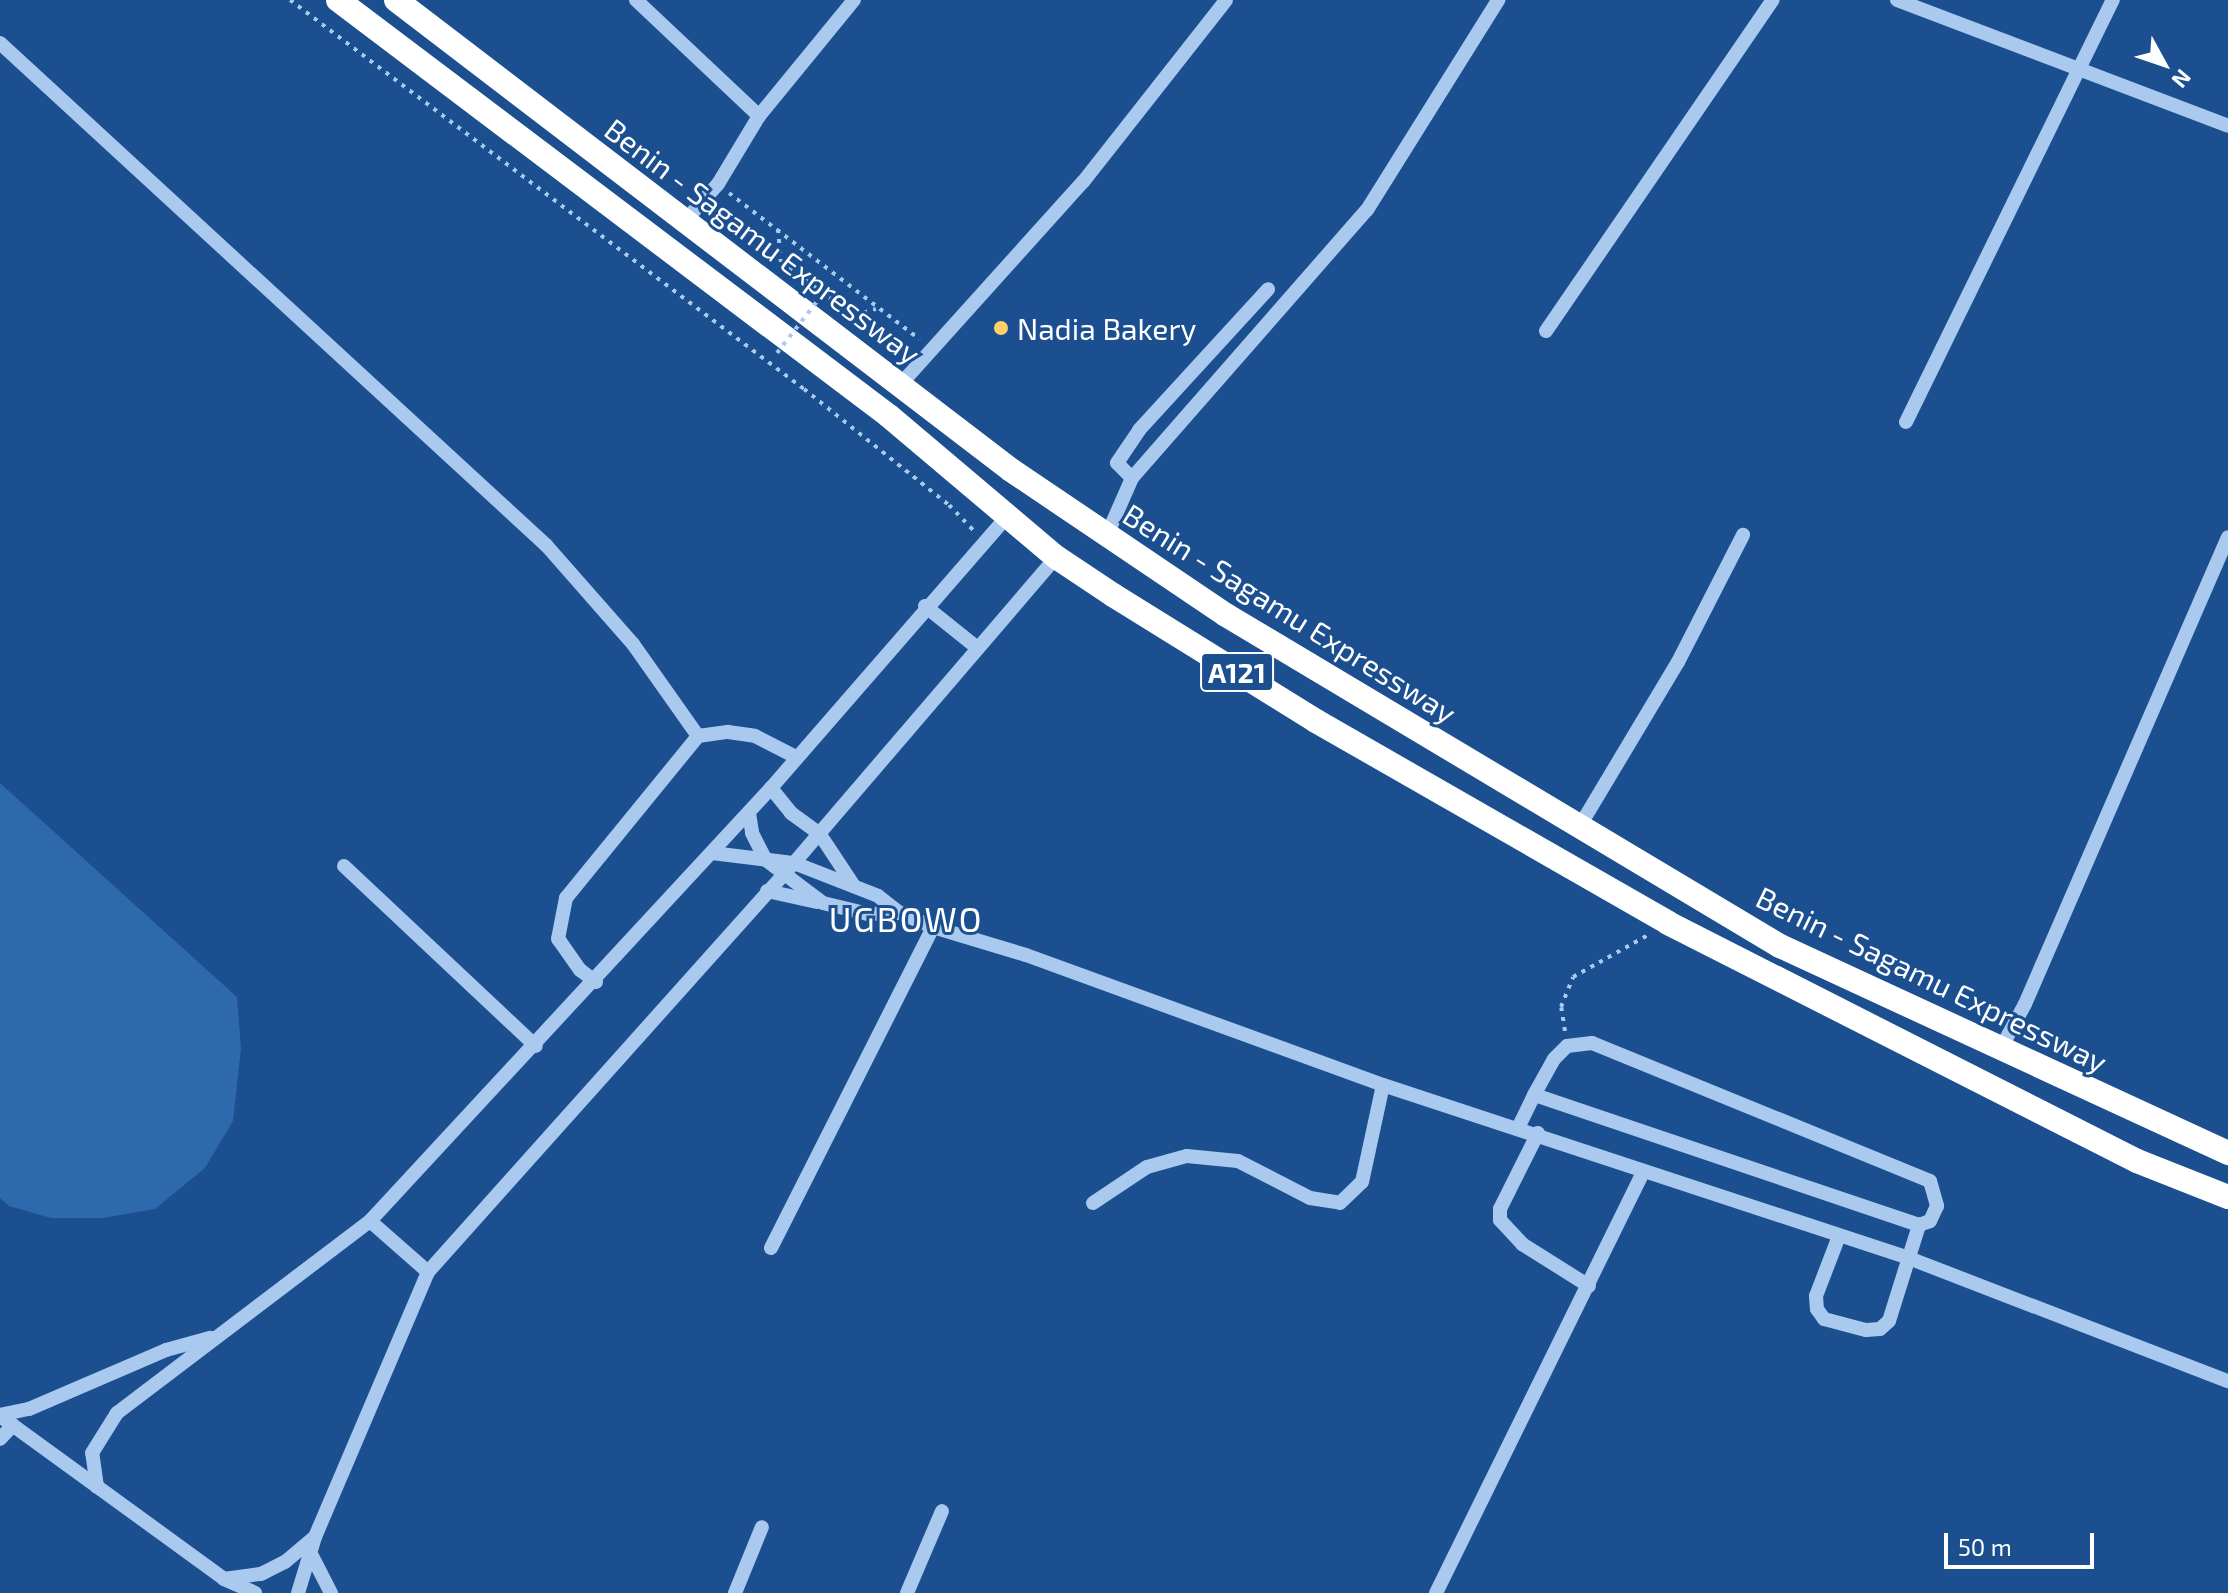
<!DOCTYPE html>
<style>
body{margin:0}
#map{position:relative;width:2228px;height:1593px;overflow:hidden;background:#1b4f8f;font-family:"Exo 2",sans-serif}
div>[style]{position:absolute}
.green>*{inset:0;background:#2e69ad}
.path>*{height:4px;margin-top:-2px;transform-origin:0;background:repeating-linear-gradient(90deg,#a9c9ee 0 4px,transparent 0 10px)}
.minor>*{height:14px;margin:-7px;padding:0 7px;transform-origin:7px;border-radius:7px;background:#a9c9ee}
.highway>*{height:24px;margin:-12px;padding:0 12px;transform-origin:12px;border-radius:12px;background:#fff}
.path-bridge>*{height:4px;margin-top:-2px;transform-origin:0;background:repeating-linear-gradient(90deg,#a9c9ee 0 4px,transparent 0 10px)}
.dots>*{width:22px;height:22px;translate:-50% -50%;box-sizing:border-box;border:4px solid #1b4f8f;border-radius:50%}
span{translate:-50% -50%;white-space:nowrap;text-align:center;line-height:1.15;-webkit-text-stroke:6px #1b4f8f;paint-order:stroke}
.shield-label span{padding:2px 6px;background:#1b4f8f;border:2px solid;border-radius:6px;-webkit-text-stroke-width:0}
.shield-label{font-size:28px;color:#fff;font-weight:700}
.street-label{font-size:30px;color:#fff}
.poi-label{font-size:30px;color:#fff}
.left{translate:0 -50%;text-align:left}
.quarter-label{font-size:34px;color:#fff;letter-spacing:2px}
.north{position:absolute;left:2124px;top:24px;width:80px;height:80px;-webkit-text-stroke:6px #1b4f8f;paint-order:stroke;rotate:130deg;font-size:22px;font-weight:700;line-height:32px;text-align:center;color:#fff}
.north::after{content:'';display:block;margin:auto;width:28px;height:36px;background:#fff;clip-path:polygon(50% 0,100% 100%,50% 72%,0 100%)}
.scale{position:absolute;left:1944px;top:1533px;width:150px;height:36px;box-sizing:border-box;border:4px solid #fff;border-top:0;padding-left:10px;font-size:24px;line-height:28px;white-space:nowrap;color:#fff;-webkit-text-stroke:6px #1b4f8f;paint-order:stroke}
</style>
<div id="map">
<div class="green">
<i style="clip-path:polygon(0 783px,237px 997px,241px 1049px,233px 1121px,205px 1168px,155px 1209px,103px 1218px,51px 1218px,9px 1206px,0 1198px)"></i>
</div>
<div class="path">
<i style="left:290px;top:0;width:645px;rotate:37.12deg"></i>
<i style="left:804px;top:389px;width:186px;rotate:38.7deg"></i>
<i style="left:949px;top:505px;width:37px;rotate:46deg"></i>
<i style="left:729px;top:193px;width:240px;rotate:37.5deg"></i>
<i style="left:778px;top:229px;width:33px;rotate:85deg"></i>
<i style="left:781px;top:262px;width:91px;rotate:36.5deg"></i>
<i style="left:854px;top:316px;width:23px;rotate:-18deg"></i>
<i style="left:1565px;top:1031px;width:24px;rotate:-99deg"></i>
<i style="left:1561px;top:1007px;width:32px;rotate:-68deg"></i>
<i style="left:1573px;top:977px;width:86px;rotate:-29.2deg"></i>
</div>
<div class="minor">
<i style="left:636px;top:0;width:169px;rotate:43.3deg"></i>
<i style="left:1897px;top:0;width:354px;rotate:20.8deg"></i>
<i style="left:0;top:43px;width:742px;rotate:42.6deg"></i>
<i style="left:546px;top:545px;width:132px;rotate:48.7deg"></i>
<i style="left:633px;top:644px;width:113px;rotate:54.8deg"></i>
<i style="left:685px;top:221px;width:50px;rotate:-48.3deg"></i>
<i style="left:718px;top:184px;width:79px;rotate:-58.9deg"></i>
<i style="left:759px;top:116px;width:150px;rotate:-50.7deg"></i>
<i style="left:1546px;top:331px;width:401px;rotate:-55.6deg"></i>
<i style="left:899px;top:386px;width:275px;rotate:-48deg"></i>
<i style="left:1083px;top:182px;width:231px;rotate:-51.8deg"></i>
<i style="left:1906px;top:422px;width:470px;rotate:-63.9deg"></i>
<i style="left:1132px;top:478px;width:21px;rotate:-135deg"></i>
<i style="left:1117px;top:463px;width:40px;rotate:-56deg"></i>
<i style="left:1139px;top:430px;width:191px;rotate:-47.5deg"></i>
<i style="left:1107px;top:535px;width:62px;rotate:-66.3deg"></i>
<i style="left:1132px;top:478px;width:356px;rotate:-48.8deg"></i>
<i style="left:1367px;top:210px;width:248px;rotate:-58deg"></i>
<i style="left:925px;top:606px;width:64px;rotate:38.7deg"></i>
<i style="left:771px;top:788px;width:32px;rotate:51deg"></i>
<i style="left:791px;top:813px;width:34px;rotate:36deg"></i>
<i style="left:819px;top:833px;width:64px;rotate:56.6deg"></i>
<i style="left:749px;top:813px;width:20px;rotate:81deg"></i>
<i style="left:752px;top:833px;width:30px;rotate:63deg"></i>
<i style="left:766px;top:860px;width:71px;rotate:37deg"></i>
<i style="left:823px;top:903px;width:46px;rotate:13.7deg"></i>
<i style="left:868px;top:914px;width:32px;rotate:-2deg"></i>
<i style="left:1578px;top:829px;width:195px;rotate:-59.1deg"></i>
<i style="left:1678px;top:662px;width:143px;rotate:-62.9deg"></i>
<i style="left:712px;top:853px;width:83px;rotate:7deg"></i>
<i style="left:794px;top:863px;width:90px;rotate:21.4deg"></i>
<i style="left:878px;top:896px;width:28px;rotate:38deg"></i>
<i style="left:900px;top:913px;width:36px;rotate:23deg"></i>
<i style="left:933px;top:927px;width:97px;rotate:16.8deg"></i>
<i style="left:1026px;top:955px;width:380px;rotate:20deg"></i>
<i style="left:1383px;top:1085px;width:551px;rotate:18.2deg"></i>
<i style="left:1906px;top:1257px;width:345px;rotate:21.1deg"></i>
<i style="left:344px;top:866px;width:263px;rotate:43.2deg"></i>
<i style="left:767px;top:891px;width:51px;rotate:12.4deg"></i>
<i style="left:596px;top:982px;width:20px;rotate:-143deg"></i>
<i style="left:580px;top:970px;width:38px;rotate:-125deg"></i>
<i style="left:558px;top:939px;width:42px;rotate:-79deg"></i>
<i style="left:566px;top:898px;width:209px;rotate:-50.8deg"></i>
<i style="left:698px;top:736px;width:30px;rotate:-8deg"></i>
<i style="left:728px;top:732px;width:27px;rotate:8deg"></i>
<i style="left:755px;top:736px;width:46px;rotate:27.1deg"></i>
<i style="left:2000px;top:1050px;width:52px;rotate:-61.5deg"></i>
<i style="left:2025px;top:1004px;width:509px;rotate:-66.51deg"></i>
<i style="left:1519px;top:1126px;width:34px;rotate:-64deg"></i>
<i style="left:1534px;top:1095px;width:41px;rotate:-60.9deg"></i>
<i style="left:1554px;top:1059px;width:18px;rotate:-45deg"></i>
<i style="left:1567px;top:1046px;width:25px;rotate:-7deg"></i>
<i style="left:1592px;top:1043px;width:365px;rotate:22.2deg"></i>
<i style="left:1930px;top:1181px;width:26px;rotate:74deg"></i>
<i style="left:1937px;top:1206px;width:17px;rotate:115deg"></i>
<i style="left:1930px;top:1221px;width:12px;rotate:160deg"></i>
<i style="left:1919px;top:1225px;width:406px;rotate:-161.3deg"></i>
<i style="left:1538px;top:1133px;width:85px;rotate:116.6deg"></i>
<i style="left:1500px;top:1209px;width:11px;rotate:90deg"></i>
<i style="left:1500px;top:1220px;width:33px;rotate:47deg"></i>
<i style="left:1522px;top:1244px;width:79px;rotate:32.1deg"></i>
<i style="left:1093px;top:1203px;width:65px;rotate:-33.7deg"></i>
<i style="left:1147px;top:1167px;width:41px;rotate:-15.4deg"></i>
<i style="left:1187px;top:1156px;width:51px;rotate:5.6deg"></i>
<i style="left:1238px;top:1161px;width:81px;rotate:27.2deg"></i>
<i style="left:1310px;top:1198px;width:30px;rotate:9deg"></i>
<i style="left:1340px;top:1203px;width:30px;rotate:-44deg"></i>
<i style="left:1362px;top:1182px;width:99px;rotate:-77.8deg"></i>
<i style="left:370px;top:1221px;width:77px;rotate:41.3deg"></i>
<i style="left:1839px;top:1236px;width:64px;rotate:111deg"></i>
<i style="left:1816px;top:1296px;width:13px;rotate:86deg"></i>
<i style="left:1817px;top:1309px;width:12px;rotate:55deg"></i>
<i style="left:1824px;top:1319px;width:43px;rotate:14.7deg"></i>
<i style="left:1866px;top:1330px;width:14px;rotate:-4deg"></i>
<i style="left:1880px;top:1329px;width:12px;rotate:-42deg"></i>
<i style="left:1889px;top:1321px;width:101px;rotate:-72.6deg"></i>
<i style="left:771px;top:1248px;width:360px;rotate:-63.2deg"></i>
<i style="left:0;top:1415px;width:30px;rotate:-12deg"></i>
<i style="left:29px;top:1409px;width:149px;rotate:-23.3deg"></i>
<i style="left:166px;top:1350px;width:46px;rotate:-15.3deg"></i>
<i style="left:0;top:1416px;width:277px;rotate:36deg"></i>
<i style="left:224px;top:1579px;width:34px;rotate:24deg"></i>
<i style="left:0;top:1439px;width:19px;rotate:-47deg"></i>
<i style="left:97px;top:1487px;width:34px;rotate:-98deg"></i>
<i style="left:92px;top:1453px;width:47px;rotate:-58deg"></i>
<i style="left:117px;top:1413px;width:318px;rotate:-37.2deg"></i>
<i style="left:370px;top:1221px;width:590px;rotate:-47.2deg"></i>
<i style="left:771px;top:788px;width:363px;rotate:-49deg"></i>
<i style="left:312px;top:1556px;width:42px;rotate:62.8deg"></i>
<i style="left:224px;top:1579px;width:37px;rotate:-8deg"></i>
<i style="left:261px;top:1574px;width:27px;rotate:-27deg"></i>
<i style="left:285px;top:1562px;width:39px;rotate:-40deg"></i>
<i style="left:298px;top:1593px;width:59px;rotate:-73.1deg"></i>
<i style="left:315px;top:1537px;width:288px;rotate:-66.9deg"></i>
<i style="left:428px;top:1272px;width:549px;rotate:-48.18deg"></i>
<i style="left:794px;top:863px;width:403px;rotate:-49.4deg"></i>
<i style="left:735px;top:1593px;width:71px;rotate:-67.8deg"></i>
<i style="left:907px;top:1593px;width:89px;rotate:-66.9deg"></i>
<i style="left:1436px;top:1593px;width:470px;rotate:-63.8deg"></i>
</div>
<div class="highway">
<i style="left:338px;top:0;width:690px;rotate:37.05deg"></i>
<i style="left:889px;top:416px;width:219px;rotate:40.2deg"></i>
<i style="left:1056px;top:557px;width:69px;rotate:33.7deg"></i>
<i style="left:1113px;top:595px;width:239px;rotate:31.8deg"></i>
<i style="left:1316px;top:721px;width:406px;rotate:29.8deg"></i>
<i style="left:1668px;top:923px;width:526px;rotate:26.91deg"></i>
<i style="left:2137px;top:1161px;width:98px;rotate:21.6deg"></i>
<i style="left:396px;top:0;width:774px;rotate:37.39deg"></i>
<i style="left:1011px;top:470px;width:259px;rotate:34deg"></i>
<i style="left:1226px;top:615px;width:645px;rotate:30.86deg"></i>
<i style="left:1780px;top:946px;width:494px;rotate:24.8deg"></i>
</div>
<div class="path-bridge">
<i style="left:777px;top:353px;width:73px;rotate:-52.2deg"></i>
</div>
<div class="dots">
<i style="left:1001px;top:328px;background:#ffd166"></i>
</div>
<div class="shield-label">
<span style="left:1237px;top:672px">A121</span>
</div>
<div class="street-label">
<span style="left:763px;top:241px;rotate:37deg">Benin - Sagamu Expressway</span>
<span style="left:1290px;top:613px;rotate:32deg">Benin - Sagamu Expressway</span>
<span style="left:1932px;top:979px;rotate:26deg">Benin - Sagamu Expressway</span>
</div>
<div class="poi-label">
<span class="left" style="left:1017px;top:328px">Nadia Bakery</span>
</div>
<div class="quarter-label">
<span style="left:906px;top:919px">UGBOWO</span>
</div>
<div class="north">N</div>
<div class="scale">50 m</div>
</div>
